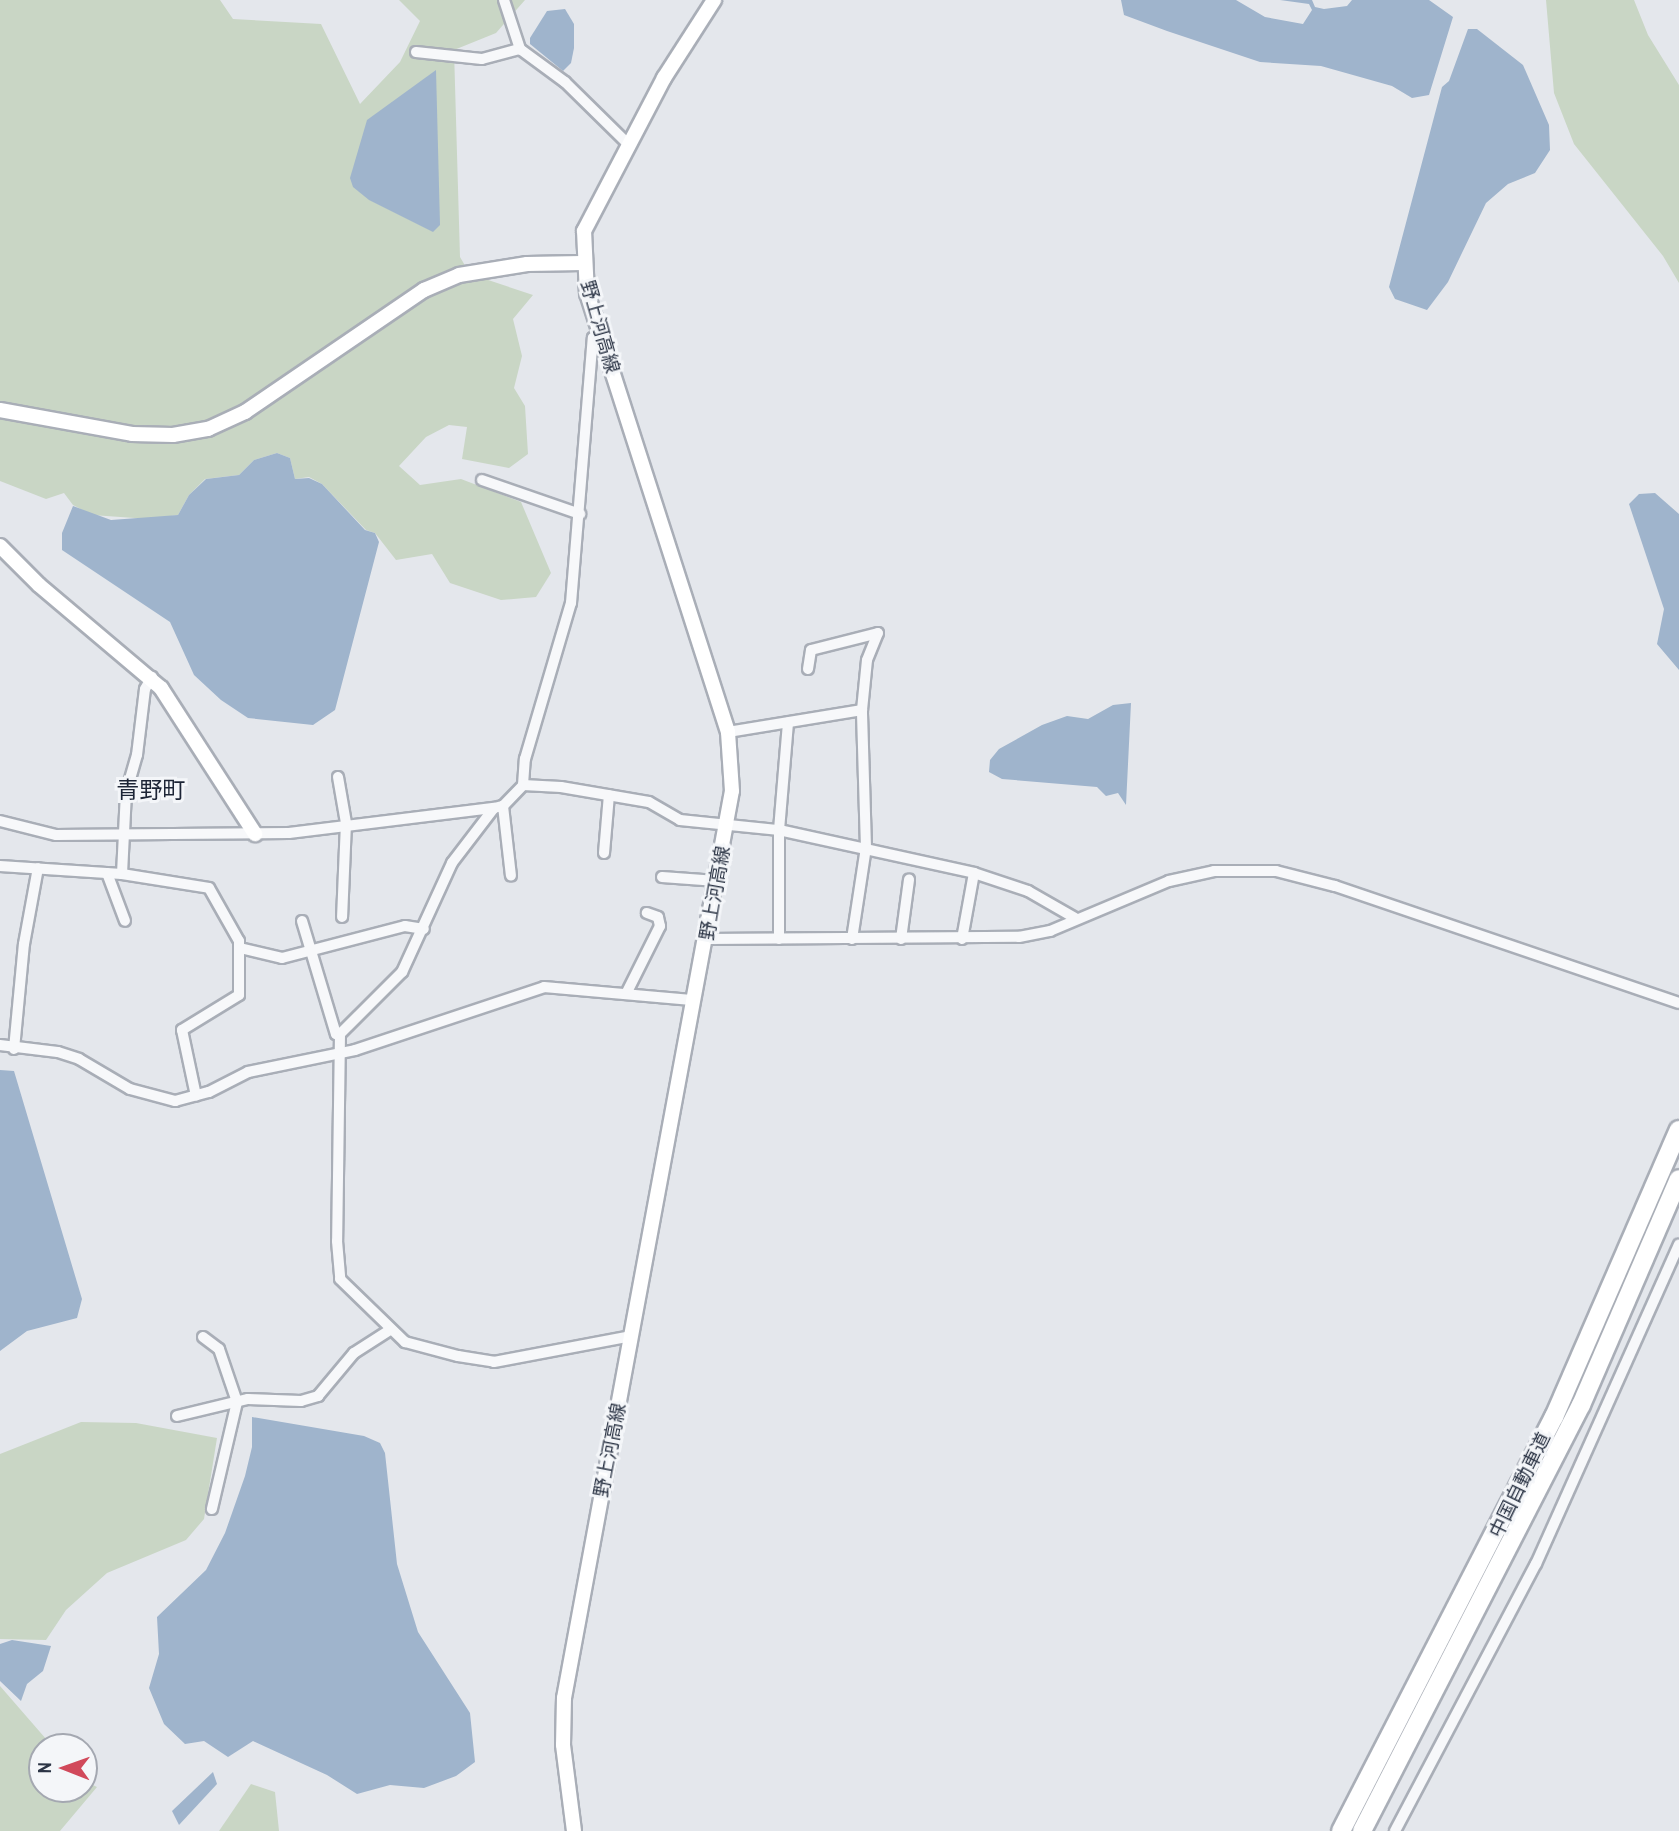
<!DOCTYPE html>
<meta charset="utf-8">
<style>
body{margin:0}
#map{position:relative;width:1679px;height:1831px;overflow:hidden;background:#e4e7ec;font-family:"Archivo Narrow","Noto Sans JP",sans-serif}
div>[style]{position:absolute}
.green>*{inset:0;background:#c9d6c5}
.water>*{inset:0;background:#9fb4cc}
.roads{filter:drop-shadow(2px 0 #a9aeb7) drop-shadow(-2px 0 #a9aeb7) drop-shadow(0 2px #a9aeb7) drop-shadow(0 -2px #a9aeb7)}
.street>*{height:10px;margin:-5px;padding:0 5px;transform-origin:5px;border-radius:5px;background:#f7f8fa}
.secondary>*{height:14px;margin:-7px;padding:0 7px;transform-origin:7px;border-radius:7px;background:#fff}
.highway>*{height:18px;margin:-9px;padding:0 9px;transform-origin:9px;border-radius:9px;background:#fff}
span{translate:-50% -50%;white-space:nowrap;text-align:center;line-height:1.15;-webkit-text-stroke:6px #f4f6f9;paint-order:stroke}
.street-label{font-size:19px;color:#2b3445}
.quarter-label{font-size:23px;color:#1d2536}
.north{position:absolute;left:28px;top:1733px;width:70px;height:70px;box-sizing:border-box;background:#f4f6f9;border:2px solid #a4a8b1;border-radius:50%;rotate:271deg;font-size:19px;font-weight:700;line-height:28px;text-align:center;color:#2b3445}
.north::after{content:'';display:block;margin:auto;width:24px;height:32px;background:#d1495b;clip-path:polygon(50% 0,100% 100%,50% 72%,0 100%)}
</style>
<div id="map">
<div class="green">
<i style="clip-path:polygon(0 0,220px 0,233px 19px,321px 24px,360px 104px,400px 62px,420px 21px,399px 0,525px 0,496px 33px,454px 50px,460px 257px,470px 274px,533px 295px,513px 319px,522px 356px,514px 388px,525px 406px,528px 454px,509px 468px,462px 459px,467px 427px,449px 425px,426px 437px,399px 466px,420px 485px,461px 479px,521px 502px,551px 573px,536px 597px,501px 600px,450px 583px,432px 554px,396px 560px,375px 533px,366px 530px,322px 484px,309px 477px,295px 479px,290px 458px,277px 453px,254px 460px,239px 475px,205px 479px,189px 495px,178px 515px,149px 519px,92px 515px,73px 505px,64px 493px,46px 499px,0 481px)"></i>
<i style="clip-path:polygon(1546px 0,1634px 0,1648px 35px,1679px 85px,1679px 283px,1663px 256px,1574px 144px,1554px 93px)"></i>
<i style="clip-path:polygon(81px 1422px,136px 1423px,217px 1438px,204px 1519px,186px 1540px,107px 1573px,66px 1610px,46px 1640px,0 1639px,0 1454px)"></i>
<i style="clip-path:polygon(0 1686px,53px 1747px,42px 1747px,42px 1789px,84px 1789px,84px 1781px,97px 1787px,60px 1831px,0 1831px)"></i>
<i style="clip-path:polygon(251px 1784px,275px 1792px,279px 1831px,219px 1831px)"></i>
</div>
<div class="water">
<i style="clip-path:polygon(1121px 0,1236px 0,1265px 17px,1303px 24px,1312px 10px,1309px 4px,1280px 0,1312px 0,1315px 7px,1324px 9px,1347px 6px,1352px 0,1429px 0,1453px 17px,1429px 95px,1412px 98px,1392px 86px,1321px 66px,1260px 62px,1167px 31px,1124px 15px)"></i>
<i style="clip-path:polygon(565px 9px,574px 24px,574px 48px,571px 63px,563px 71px,530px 44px,530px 38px,547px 11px)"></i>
<i style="clip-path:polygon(1468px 29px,1477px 29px,1523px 65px,1549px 125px,1550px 150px,1535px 173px,1508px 184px,1486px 203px,1448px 282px,1427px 310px,1395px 299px,1389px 287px,1442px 87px,1449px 81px)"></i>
<i style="clip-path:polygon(436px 70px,440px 225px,433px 232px,369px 200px,353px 187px,350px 178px,367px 120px)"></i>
<i style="clip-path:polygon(277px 453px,290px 458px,295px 479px,309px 478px,322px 484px,365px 530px,375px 533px,379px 542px,335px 710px,313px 725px,248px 718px,221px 700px,194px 675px,170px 622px,62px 550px,62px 533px,73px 506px,111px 520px,178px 515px,189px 495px,206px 479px,239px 475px,254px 460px)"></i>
<i style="clip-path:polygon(1655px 493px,1679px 514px,1679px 670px,1657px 644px,1664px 609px,1629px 504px,1639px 494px)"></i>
<i style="clip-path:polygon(1131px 703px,1126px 805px,1118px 793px,1106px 796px,1097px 787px,1002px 779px,989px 772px,990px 760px,999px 749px,1042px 725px,1067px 716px,1088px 719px,1113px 705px)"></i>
<i style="clip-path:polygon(0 1070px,14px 1071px,82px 1299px,77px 1318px,27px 1331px,0 1351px)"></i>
<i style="clip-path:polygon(252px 1417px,364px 1436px,380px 1443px,385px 1453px,397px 1564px,418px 1632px,470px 1713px,475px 1762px,456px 1776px,424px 1788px,390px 1785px,357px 1794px,327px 1775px,253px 1741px,228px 1757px,204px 1741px,185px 1744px,164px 1724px,149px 1688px,159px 1654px,157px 1617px,206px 1570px,225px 1533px,245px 1476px,252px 1447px)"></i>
<i style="clip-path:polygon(12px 1640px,51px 1646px,43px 1671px,27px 1684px,21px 1701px,0 1681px,0 1644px)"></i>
<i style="clip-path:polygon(213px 1772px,217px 1784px,179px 1825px,172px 1811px)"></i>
</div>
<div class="roads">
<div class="street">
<i style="left:504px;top:0;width:52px;rotate:71.9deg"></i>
<i style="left:520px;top:49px;width:56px;rotate:36.3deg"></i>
<i style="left:565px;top:82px;width:87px;rotate:44.5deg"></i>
<i style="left:416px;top:52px;width:66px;rotate:6.1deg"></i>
<i style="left:482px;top:59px;width:39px;rotate:-15deg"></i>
<i style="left:482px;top:480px;width:104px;rotate:19.1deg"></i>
<i style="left:808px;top:669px;width:19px;rotate:-81deg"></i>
<i style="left:811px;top:650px;width:69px;rotate:-14.2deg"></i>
<i style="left:728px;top:732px;width:136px;rotate:-9.3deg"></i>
<i style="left:338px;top:777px;width:47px;rotate:80.1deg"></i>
<i style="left:346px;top:823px;width:94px;rotate:92.4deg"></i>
<i style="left:523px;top:785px;width:26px;rotate:-86deg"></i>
<i style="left:525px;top:759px;width:163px;rotate:-73.6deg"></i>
<i style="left:571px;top:603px;width:266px;rotate:-85.3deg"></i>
<i style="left:593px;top:338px;width:9px;rotate:-36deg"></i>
<i style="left:503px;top:806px;width:70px;rotate:83.5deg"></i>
<i style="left:494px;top:808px;width:69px;rotate:127.4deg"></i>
<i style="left:452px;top:863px;width:120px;rotate:114.6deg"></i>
<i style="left:402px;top:972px;width:88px;rotate:135deg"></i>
<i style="left:340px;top:1034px;width:207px;rotate:90.8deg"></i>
<i style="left:337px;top:1241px;width:38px;rotate:85deg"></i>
<i style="left:340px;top:1279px;width:91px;rotate:44.1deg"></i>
<i style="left:405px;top:1342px;width:55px;rotate:14.8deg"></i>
<i style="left:458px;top:1356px;width:36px;rotate:9deg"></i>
<i style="left:494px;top:1362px;width:140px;rotate:-10.7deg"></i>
<i style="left:0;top:821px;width:58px;rotate:14deg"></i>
<i style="left:56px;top:835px;width:233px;rotate:-0.5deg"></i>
<i style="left:289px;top:833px;width:207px;rotate:-7deg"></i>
<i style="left:494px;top:808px;width:9px;rotate:-13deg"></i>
<i style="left:503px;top:806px;width:29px;rotate:-46deg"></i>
<i style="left:523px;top:785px;width:38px;rotate:3deg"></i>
<i style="left:561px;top:787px;width:89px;rotate:9.7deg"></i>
<i style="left:649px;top:802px;width:36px;rotate:30deg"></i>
<i style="left:680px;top:820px;width:100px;rotate:5.8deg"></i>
<i style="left:779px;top:830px;width:200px;rotate:12.4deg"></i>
<i style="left:974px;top:873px;width:57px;rotate:18.4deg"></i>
<i style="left:1028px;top:891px;width:54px;rotate:29.9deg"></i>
<i style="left:604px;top:853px;width:58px;rotate:-85.1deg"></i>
<i style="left:0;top:866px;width:122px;rotate:3.8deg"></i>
<i style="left:122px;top:874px;width:88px;rotate:9.1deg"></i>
<i style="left:209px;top:888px;width:61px;rotate:60.5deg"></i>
<i style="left:239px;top:941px;width:54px;rotate:90deg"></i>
<i style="left:239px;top:995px;width:67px;rotate:148.4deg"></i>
<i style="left:182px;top:1030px;width:67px;rotate:78deg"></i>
<i style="left:107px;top:873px;width:51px;rotate:69.4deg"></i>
<i style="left:122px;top:874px;width:81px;rotate:-87.2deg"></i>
<i style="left:126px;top:793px;width:40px;rotate:-74deg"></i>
<i style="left:137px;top:755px;width:66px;rotate:-83.1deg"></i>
<i style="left:145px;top:689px;width:14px;rotate:-60deg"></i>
<i style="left:662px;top:877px;width:55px;rotate:4.2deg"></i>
<i style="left:302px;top:921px;width:118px;rotate:73.3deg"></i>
<i style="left:336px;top:1034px;width:4px"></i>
<i style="left:707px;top:939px;width:312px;rotate:-0.4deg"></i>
<i style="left:1019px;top:937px;width:32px;rotate:-11deg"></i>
<i style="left:1050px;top:931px;width:129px;rotate:-22.8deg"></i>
<i style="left:1169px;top:881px;width:46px;rotate:-12.5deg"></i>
<i style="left:1214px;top:871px;width:62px"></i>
<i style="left:1276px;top:871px;width:61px;rotate:14.3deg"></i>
<i style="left:1335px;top:886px;width:363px;rotate:18.8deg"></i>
<i style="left:779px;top:939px;width:109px;rotate:-90deg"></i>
<i style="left:779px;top:830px;width:108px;rotate:-85.2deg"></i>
<i style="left:852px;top:939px;width:92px;rotate:-81.3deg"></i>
<i style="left:866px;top:848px;width:138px;rotate:-91.7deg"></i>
<i style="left:862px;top:710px;width:50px;rotate:-84.3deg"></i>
<i style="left:867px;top:660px;width:29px;rotate:-68deg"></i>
<i style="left:901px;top:939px;width:60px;rotate:-82.3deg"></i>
<i style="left:962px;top:939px;width:67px;rotate:-79.7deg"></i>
<i style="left:240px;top:948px;width:43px;rotate:13.4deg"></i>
<i style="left:282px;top:958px;width:127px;rotate:-14.6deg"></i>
<i style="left:405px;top:926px;width:19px;rotate:9deg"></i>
<i style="left:626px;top:994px;width:76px;rotate:-63.4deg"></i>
<i style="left:660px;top:926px;width:9px;rotate:-103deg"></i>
<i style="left:658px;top:917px;width:12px;rotate:-160deg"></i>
<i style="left:0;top:1045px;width:58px;rotate:6.9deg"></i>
<i style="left:58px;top:1052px;width:22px;rotate:18deg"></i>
<i style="left:79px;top:1059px;width:59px;rotate:30.5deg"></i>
<i style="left:130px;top:1089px;width:47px;rotate:14.9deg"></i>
<i style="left:175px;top:1101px;width:35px;rotate:-15deg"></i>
<i style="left:209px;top:1092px;width:44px;rotate:-27.1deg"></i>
<i style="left:248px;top:1072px;width:109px;rotate:-11.6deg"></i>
<i style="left:355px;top:1050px;width:199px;rotate:-18.4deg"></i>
<i style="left:544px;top:987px;width:151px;rotate:5deg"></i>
<i style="left:14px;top:1049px;width:105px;rotate:-84.6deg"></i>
<i style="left:24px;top:944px;width:77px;rotate:-79.6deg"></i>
<i style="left:203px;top:1337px;width:20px;rotate:37deg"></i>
<i style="left:219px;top:1349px;width:56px;rotate:71.2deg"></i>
<i style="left:237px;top:1402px;width:110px;rotate:103.2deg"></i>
<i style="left:177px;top:1416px;width:73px;rotate:-13.5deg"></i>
<i style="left:248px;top:1399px;width:53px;rotate:2.2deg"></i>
<i style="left:301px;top:1401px;width:18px;rotate:-16deg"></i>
<i style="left:318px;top:1396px;width:56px;rotate:-50.1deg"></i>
<i style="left:354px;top:1353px;width:43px;rotate:-32.6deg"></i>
<i style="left:1395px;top:1831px;width:302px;rotate:-62.2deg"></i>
<i style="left:1536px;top:1564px;width:350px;rotate:-65.9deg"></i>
</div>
<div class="secondary">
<i style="left:0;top:410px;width:134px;rotate:10.3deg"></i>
<i style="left:132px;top:434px;width:41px;rotate:1.4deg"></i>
<i style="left:173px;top:435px;width:36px;rotate:-10deg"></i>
<i style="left:208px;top:429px;width:41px;rotate:-24.7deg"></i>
<i style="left:245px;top:412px;width:217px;rotate:-34.3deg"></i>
<i style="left:424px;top:290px;width:38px;rotate:-23deg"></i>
<i style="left:459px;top:275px;width:69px;rotate:-9.2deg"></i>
<i style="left:527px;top:264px;width:55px;rotate:-1deg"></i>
<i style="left:0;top:546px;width:55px;rotate:45deg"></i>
<i style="left:39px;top:585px;width:160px;rotate:40.2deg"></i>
<i style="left:161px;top:688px;width:174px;rotate:57.2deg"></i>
<i style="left:574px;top:1831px;width:87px;rotate:-97.3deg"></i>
<i style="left:563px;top:1745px;width:47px;rotate:-88.8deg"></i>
<i style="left:564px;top:1698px;width:922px;rotate:-79.51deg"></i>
<i style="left:732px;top:791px;width:59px;rotate:-93.9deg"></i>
<i style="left:728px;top:732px;width:460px;rotate:-107.8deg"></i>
<i style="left:587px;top:294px;width:63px;rotate:-92.7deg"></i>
<i style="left:584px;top:231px;width:173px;rotate:-62.4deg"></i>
<i style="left:664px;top:78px;width:93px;rotate:-57.3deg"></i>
</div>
<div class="highway">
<i style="left:1341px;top:1831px;width:466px;rotate:-62.8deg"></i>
<i style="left:1554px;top:1417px;width:313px;rotate:-66.5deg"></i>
<i style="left:1362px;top:1831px;width:479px;rotate:-62.8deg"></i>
<i style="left:1581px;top:1405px;width:246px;rotate:-66.6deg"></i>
</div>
</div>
<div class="street-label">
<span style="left:600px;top:327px;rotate:74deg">野上河高線</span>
<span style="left:715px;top:893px;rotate:-80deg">野上河高線</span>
<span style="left:610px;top:1450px;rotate:-79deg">野上河高線</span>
<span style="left:1520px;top:1485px;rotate:-64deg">中国自動車道</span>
</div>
<div class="quarter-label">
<span style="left:151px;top:790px">青野町</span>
</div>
<div class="north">N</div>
</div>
